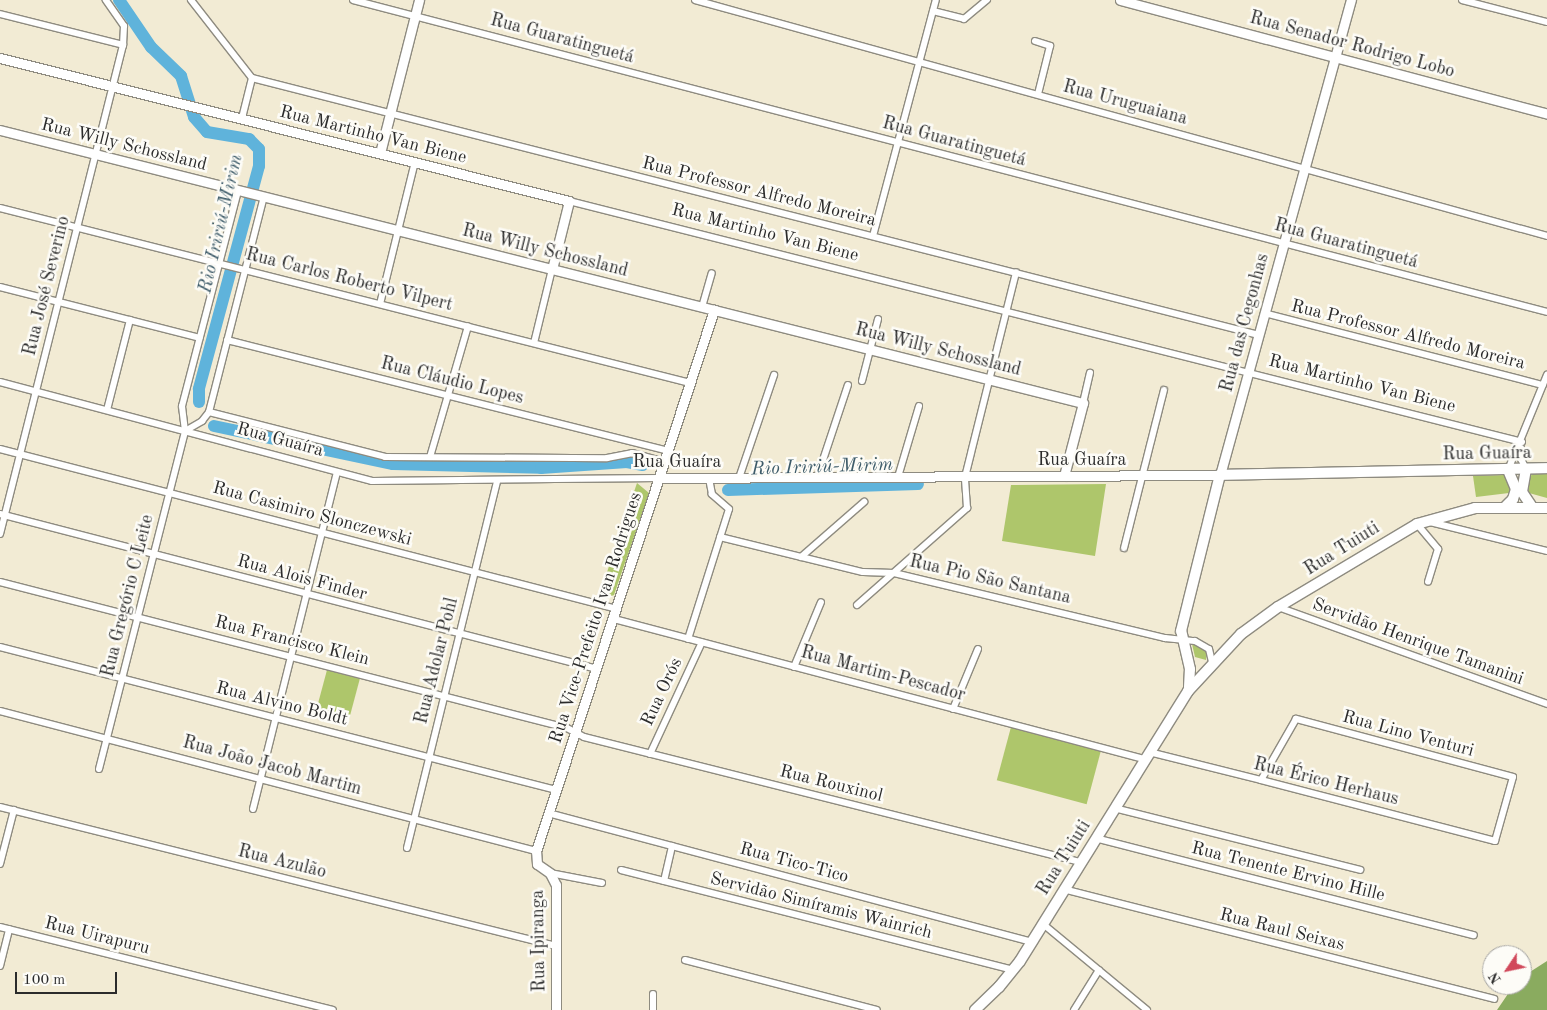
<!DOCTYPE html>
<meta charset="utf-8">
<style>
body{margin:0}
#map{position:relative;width:1547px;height:1010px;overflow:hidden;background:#f2ebd4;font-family:"Old Standard TT",serif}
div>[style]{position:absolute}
.green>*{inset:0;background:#aec66b;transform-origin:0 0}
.forest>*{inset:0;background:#8aab5f}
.river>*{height:12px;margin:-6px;padding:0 6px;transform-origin:6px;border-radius:6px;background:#5fb3db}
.roads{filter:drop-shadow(1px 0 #8e8b80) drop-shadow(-1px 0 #8e8b80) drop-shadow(0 1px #8e8b80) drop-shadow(0 -1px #8e8b80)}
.street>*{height:6px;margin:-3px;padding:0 3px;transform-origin:3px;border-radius:3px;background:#fff}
.secondary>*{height:9px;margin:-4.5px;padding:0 4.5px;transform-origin:4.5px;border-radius:4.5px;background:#fff}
.primary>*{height:10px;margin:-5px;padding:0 5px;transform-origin:5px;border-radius:5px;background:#fff}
span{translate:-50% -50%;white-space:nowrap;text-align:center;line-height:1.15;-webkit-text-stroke:5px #fdfcf7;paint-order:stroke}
.street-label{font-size:18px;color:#2b2b2b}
.water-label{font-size:19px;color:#3d5b69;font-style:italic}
.north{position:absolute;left:1482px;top:945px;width:50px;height:50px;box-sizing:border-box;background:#fdfcf7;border:1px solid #a9a8a5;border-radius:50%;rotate:236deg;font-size:14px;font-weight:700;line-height:20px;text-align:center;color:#2b2b2b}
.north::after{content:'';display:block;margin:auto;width:18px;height:22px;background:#d1495b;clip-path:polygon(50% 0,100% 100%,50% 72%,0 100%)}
.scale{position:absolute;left:15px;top:972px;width:102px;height:22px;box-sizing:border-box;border:2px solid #2b2b2b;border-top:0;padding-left:6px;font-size:15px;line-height:18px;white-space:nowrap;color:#2b2b2b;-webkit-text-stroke:4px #fdfcf7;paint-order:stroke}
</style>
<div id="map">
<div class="green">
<i style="clip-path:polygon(1547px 472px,1547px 498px,1529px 493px,1528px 478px,1534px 473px)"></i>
<i style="clip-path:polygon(1504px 475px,1511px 482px,1509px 493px,1476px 497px,1473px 476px)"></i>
<i style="clip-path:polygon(637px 483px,649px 493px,614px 595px,600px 600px,598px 599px)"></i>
<i style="clip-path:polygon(1106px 484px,1095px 556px,1002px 541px,1011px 485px)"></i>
<i style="clip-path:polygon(1192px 644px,1207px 651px,1206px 660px,1195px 657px)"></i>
<i style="left:327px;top:670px;width:34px;height:49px;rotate:15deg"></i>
<i style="left:1011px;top:727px;width:93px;height:55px;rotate:15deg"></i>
</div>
<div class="forest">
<i style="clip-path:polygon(1547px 961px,1547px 1010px,1497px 1010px,1514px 985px,1522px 985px,1522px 977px)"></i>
</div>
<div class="river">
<i style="left:119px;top:0;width:57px;rotate:55.8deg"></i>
<i style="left:151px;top:47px;width:42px;rotate:44deg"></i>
<i style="left:181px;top:76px;width:43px;rotate:72.4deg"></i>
<i style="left:194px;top:117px;width:20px;rotate:49deg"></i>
<i style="left:207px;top:132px;width:43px;rotate:9.5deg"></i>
<i style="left:249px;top:139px;width:14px;rotate:45deg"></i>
<i style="left:259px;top:149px;width:17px;rotate:90deg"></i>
<i style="left:259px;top:166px;width:231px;rotate:105.1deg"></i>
<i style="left:199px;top:389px;width:13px;rotate:90deg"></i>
<i style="left:214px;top:426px;width:183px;rotate:12deg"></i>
<i style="left:393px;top:464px;width:148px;rotate:1.5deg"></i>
<i style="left:541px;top:468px;width:86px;rotate:-4deg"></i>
<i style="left:627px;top:462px;width:16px;rotate:11deg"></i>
<i style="left:728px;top:490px;width:190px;rotate:-1.8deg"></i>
</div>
<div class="roads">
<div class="street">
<i style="left:191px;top:0;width:99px;rotate:52deg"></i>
<i style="left:252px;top:78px;width:41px;rotate:104deg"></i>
<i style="left:353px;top:0;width:1234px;rotate:14.64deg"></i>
<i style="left:695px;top:0;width:884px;rotate:15.48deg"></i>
<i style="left:1462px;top:0;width:88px;rotate:14.5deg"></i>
<i style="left:933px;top:11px;width:32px;rotate:14deg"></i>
<i style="left:964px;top:19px;width:30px;rotate:-40deg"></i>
<i style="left:0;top:14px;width:127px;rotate:14.1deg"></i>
<i style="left:1035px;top:41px;width:16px;rotate:18deg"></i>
<i style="left:1050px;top:46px;width:49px;rotate:104deg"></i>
<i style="left:252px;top:78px;width:1039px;rotate:14.32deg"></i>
<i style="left:569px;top:201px;width:983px;rotate:14.19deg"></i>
<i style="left:0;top:208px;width:712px;rotate:14.23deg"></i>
<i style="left:873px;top:236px;width:244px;rotate:-75.1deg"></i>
<i style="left:0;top:287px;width:206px;rotate:14.3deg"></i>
<i style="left:380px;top:304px;width:146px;rotate:-76.2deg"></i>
<i style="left:702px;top:307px;width:35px;rotate:-74deg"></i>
<i style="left:1264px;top:313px;width:288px;rotate:14.5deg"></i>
<i style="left:227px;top:340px;width:455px;rotate:14.1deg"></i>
<i style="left:534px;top:343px;width:76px;rotate:-76.3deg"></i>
<i style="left:862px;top:381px;width:64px;rotate:-75.5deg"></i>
<i style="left:0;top:382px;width:385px;rotate:14.9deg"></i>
<i style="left:372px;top:481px;width:287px;rotate:-0.6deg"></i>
<i style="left:1083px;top:403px;width:31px;rotate:-77deg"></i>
<i style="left:107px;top:410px;width:93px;rotate:-75.7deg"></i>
<i style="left:209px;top:412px;width:182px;rotate:14.3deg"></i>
<i style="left:385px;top:457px;width:222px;rotate:0.3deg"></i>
<i style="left:607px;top:458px;width:25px;rotate:-11deg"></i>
<i style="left:632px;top:453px;width:34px;rotate:15deg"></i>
<i style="left:185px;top:431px;width:20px;rotate:-30deg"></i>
<i style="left:202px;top:421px;width:11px;rotate:-52deg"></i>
<i style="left:209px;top:412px;width:222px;rotate:-75.7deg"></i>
<i style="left:1521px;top:448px;width:11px;rotate:90deg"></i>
<i style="left:1521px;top:459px;width:11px;rotate:63deg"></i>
<i style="left:0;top:449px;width:637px;rotate:14.54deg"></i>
<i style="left:430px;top:457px;width:136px;rotate:-73.8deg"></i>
<i style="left:1508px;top:470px;width:103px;rotate:-67.7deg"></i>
<i style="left:898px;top:477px;width:74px;rotate:-73.5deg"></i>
<i style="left:739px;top:478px;width:109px;rotate:-71.2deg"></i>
<i style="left:817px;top:478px;width:98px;rotate:-71.6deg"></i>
<i style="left:0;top:514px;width:617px;rotate:14.55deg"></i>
<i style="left:1430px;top:522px;width:121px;rotate:13.9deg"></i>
<i style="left:1417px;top:524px;width:33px;rotate:50deg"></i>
<i style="left:1438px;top:549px;width:34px;rotate:107deg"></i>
<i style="left:0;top:534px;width:504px;rotate:-75.88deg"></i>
<i style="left:123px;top:45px;width:19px;rotate:-87deg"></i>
<i style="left:124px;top:26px;width:32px;rotate:-125deg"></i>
<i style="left:720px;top:537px;width:147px;rotate:13.8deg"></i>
<i style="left:863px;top:572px;width:31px;rotate:2deg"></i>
<i style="left:894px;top:573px;width:279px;rotate:13.5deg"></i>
<i style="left:1165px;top:638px;width:30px;rotate:6deg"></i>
<i style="left:1195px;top:641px;width:16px;rotate:30deg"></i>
<i style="left:1209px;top:649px;width:13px;rotate:77deg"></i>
<i style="left:1124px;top:548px;width:163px;rotate:-75.8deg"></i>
<i style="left:801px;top:557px;width:84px;rotate:-41.1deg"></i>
<i style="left:0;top:582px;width:585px;rotate:14.44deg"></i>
<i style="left:567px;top:728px;width:19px;rotate:28deg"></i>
<i style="left:584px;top:737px;width:512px;rotate:14.14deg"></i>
<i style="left:857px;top:605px;width:147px;rotate:-41.4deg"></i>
<i style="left:967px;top:508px;width:31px;rotate:-94deg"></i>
<i style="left:965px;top:477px;width:211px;rotate:-76deg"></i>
<i style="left:1278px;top:607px;width:286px;rotate:19.8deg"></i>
<i style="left:614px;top:619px;width:548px;rotate:14.8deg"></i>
<i style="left:688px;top:639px;width:136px;rotate:-72.5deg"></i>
<i style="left:729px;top:509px;width:23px;rotate:-139deg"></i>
<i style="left:712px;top:494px;width:16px;rotate:-101deg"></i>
<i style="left:0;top:647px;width:574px;rotate:14.42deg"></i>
<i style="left:794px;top:667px;width:70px;rotate:-67.4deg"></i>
<i style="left:953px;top:709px;width:65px;rotate:-67.4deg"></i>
<i style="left:0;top:711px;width:554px;rotate:14.64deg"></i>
<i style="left:1149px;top:752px;width:115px;rotate:14deg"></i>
<i style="left:1261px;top:780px;width:242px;rotate:14.6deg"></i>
<i style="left:1495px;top:841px;width:66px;rotate:-74.3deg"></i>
<i style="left:1513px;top:777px;width:225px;rotate:-165deg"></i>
<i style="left:1296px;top:719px;width:70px;rotate:119.8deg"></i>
<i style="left:650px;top:754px;width:123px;rotate:-65.1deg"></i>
<i style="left:99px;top:769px;width:349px;rotate:-75.7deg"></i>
<i style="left:185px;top:431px;width:25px;rotate:-97deg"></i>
<i style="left:182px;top:406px;width:222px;rotate:-75.4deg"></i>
<i style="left:0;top:807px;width:573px;rotate:14.04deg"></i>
<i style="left:1114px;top:808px;width:254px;rotate:14.1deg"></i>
<i style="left:253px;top:809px;width:347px;rotate:-76deg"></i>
<i style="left:548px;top:813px;width:501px;rotate:14.92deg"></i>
<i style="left:1095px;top:838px;width:391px;rotate:14.4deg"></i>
<i style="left:407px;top:848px;width:378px;rotate:-76.2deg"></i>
<i style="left:0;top:864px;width:56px;rotate:-75.5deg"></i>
<i style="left:621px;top:870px;width:406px;rotate:14.3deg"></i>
<i style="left:550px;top:873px;width:53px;rotate:10.9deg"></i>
<i style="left:664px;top:881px;width:36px;rotate:-77deg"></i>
<i style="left:1063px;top:889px;width:445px;rotate:14.3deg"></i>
<i style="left:1043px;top:924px;width:135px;rotate:39.6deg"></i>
<i style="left:0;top:927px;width:343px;rotate:14deg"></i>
<i style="left:685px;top:960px;width:198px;rotate:14.6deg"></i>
<i style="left:0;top:966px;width:38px;rotate:-76deg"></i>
<i style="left:653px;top:1010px;width:16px;rotate:-90deg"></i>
<i style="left:1074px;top:1010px;width:47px;rotate:-58deg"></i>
</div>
<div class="secondary">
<i style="left:1120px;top:0;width:442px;rotate:14.9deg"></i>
<i style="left:0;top:58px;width:587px;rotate:14.11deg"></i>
<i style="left:569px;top:201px;width:70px;rotate:104deg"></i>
<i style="left:0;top:130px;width:1117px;rotate:14.15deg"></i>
<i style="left:1083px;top:403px;width:75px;rotate:104.6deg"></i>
<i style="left:380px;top:153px;width:158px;rotate:-75.7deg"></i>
<i style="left:659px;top:478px;width:561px;rotate:-0.31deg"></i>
<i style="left:1220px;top:475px;width:493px;rotate:-74.6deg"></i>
<i style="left:556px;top:1010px;width:125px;rotate:-90deg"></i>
<i style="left:556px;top:885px;width:13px;rotate:-117deg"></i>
<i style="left:550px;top:873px;width:16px;rotate:-145deg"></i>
<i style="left:537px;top:864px;width:13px;rotate:-94deg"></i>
<i style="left:536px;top:851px;width:570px;rotate:-71.79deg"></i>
</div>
<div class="primary">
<i style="left:1526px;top:469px;width:23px;rotate:100deg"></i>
<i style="left:1522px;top:492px;width:18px;rotate:56deg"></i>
<i style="left:1506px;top:506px;width:10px;rotate:-45deg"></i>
<i style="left:1513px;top:499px;width:10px;rotate:-73deg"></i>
<i style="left:1516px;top:489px;width:21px;rotate:-113deg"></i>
<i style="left:1189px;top:687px;width:18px;rotate:-87deg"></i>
<i style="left:1190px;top:669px;width:39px;rotate:-103deg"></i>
<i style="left:1181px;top:631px;width:161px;rotate:-76deg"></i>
<i style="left:1220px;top:475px;width:327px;rotate:-1.2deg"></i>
<i style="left:975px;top:1010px;width:33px;rotate:-44deg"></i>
<i style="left:999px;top:987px;width:33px;rotate:-51deg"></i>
<i style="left:1020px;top:961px;width:318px;rotate:-58.1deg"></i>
<i style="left:1188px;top:691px;width:78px;rotate:-47.1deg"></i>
<i style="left:1241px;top:634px;width:46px;rotate:-36.1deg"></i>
<i style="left:1278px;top:607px;width:162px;rotate:-30.8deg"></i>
<i style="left:1417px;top:524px;width:60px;rotate:-15.4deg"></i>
<i style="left:1475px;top:508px;width:72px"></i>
</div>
</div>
<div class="street-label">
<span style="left:562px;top:39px;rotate:15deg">Rua Guaratinguetá</span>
<span style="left:1352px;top:45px;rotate:15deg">Rua Senador Rodrigo Lobo</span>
<span style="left:1125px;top:103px;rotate:15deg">Rua Uruguaiana</span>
<span style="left:373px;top:135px;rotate:14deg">Rua Martinho Van Biene</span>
<span style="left:954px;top:142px;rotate:15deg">Rua Guaratinguetá</span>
<span style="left:124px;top:145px;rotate:14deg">Rua Willy Schossland</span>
<span style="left:759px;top:192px;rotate:14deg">Rua Professor Alfredo Moreira</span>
<span style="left:765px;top:233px;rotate:14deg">Rua Martinho Van Biene</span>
<span style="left:1346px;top:244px;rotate:15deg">Rua Guaratinguetá</span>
<span style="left:545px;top:251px;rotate:14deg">Rua Willy Schossland</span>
<span style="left:349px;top:280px;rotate:14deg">Rua Carlos Roberto Vilpert</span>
<span style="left:47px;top:286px;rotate:-76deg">Rua José Severino</span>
<span style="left:1245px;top:323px;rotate:-75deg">Rua das Cegonhas</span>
<span style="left:1408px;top:335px;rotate:14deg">Rua Professor Alfredo Moreira</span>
<span style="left:938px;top:350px;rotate:14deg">Rua Willy Schossland</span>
<span style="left:452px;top:381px;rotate:14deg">Rua Cláudio Lopes</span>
<span style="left:1362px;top:384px;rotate:14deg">Rua Martinho Van Biene</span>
<span style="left:280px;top:440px;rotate:15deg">Rua Guaíra</span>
<span style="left:1487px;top:454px;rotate:-1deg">Rua Guaíra</span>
<span style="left:1082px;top:460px">Rua Guaíra</span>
<span style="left:677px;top:462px">Rua Guaíra</span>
<span style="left:312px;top:514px;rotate:15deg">Rua Casimiro Slonczewski</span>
<span style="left:1342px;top:549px;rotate:-32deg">Rua Tuiuti</span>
<span style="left:302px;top:578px;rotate:15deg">Rua Alois Finder</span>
<span style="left:990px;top:580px;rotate:13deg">Rua Pio São Santana</span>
<span style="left:128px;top:596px;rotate:-76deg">Rua Gregório C Leite</span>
<span style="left:596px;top:618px;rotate:-72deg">Rua Vice-Prefeito Ivan Rodrigues</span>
<span style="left:292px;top:641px;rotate:14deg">Rua Francisco Klein</span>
<span style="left:1418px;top:642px;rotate:20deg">Servidão Henrique Tamanini</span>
<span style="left:437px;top:661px;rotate:-76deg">Rua Adolar Pohl</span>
<span style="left:883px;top:674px;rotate:15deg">Rua Martim-Pescador</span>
<span style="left:662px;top:692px;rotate:-65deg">Rua Orós</span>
<span style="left:282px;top:704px;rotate:14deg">Rua Alvino Boldt</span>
<span style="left:1408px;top:734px;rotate:15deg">Rua Lino Venturi</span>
<span style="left:272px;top:766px;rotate:15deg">Rua João Jacob Martim</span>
<span style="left:1326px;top:782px;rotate:14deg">Rua Érico Herhaus</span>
<span style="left:831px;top:784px;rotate:14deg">Rua Rouxinol</span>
<span style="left:1064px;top:858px;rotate:-58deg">Rua Tuiuti</span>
<span style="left:282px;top:862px;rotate:14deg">Rua Azulão</span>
<span style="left:794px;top:863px;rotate:15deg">Rua Tico-Tico</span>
<span style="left:1288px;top:872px;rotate:14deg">Rua Tenente Ervino Hille</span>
<span style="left:821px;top:906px;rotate:14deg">Servidão Simíramis Wainrich</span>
<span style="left:1282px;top:930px;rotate:14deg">Rua Raul Seixas</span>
<span style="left:97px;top:936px;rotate:14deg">Rua Uirapuru</span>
<span style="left:539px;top:941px;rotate:-91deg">Rua Ipiranga</span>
</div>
<div class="water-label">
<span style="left:222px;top:224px;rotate:-77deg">Rio Iririú-Mirim</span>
<span style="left:822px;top:468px;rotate:-2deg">Rio Iririú-Mirim</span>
</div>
<div class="north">N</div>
<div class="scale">100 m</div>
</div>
